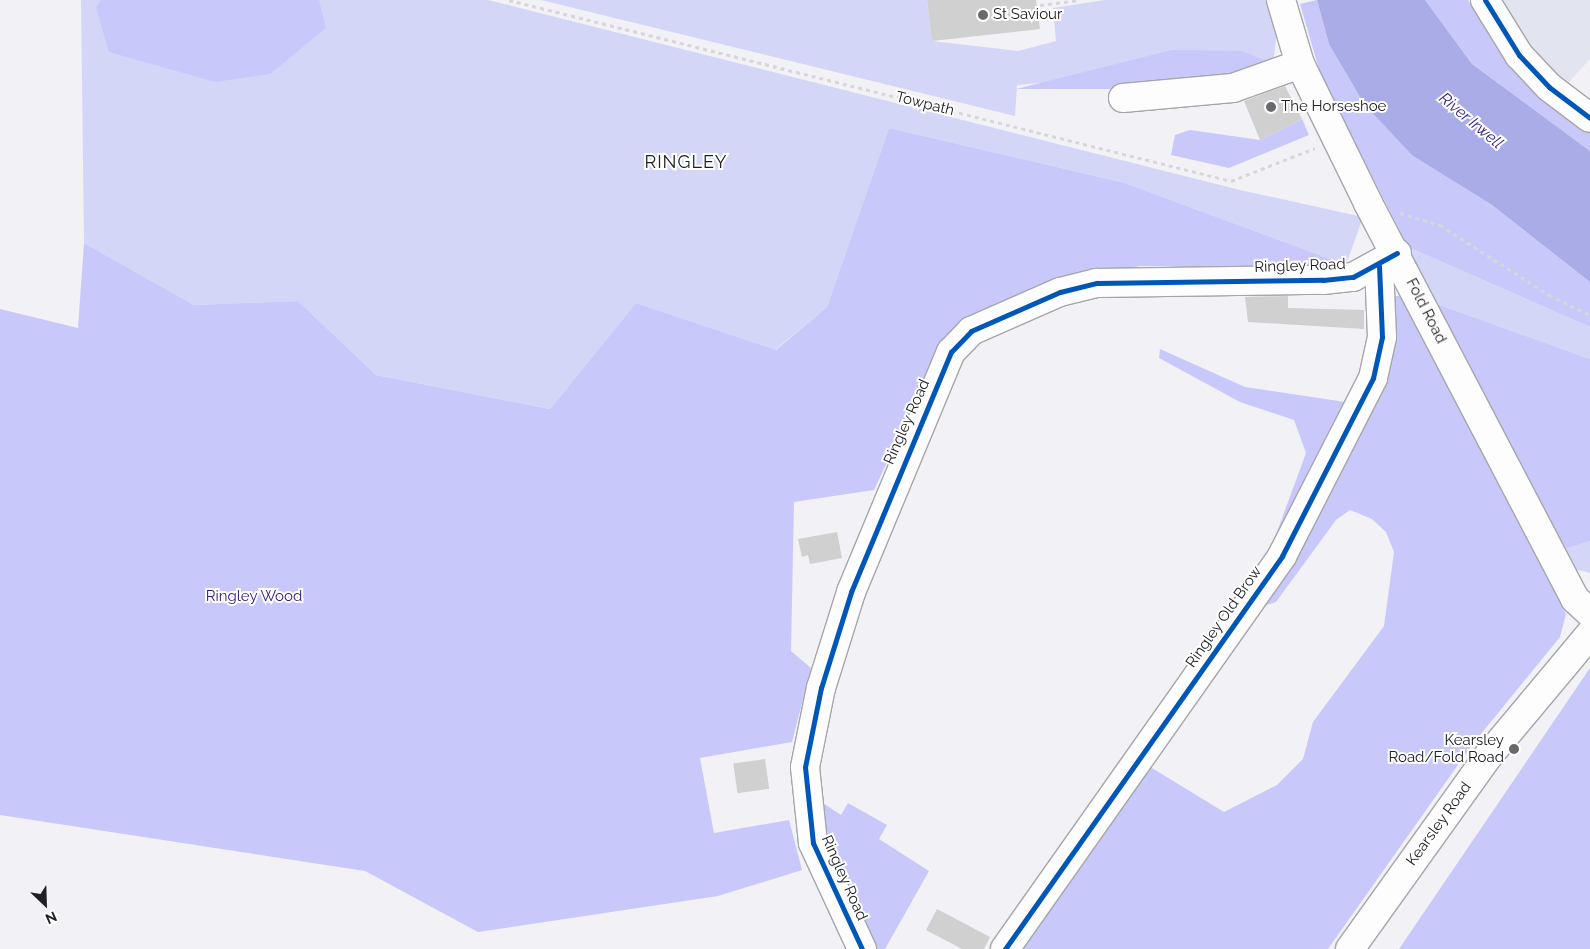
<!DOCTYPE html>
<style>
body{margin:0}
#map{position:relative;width:1590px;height:949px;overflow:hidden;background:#f1f1f6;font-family:Raleway,sans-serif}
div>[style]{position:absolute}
.built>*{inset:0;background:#e2e4f0}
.green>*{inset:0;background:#d4d6f7}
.forest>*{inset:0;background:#c8c9fa}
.water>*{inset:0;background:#aaace7}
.building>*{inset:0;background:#d0d0d1;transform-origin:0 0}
.path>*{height:3px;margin-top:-1.5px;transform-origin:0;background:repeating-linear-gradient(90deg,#d7d7d9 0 4px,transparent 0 8px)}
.roads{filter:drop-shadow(1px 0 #a5a6aa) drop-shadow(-1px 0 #a5a6aa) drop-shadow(0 1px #a5a6aa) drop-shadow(0 -1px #a5a6aa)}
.minor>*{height:28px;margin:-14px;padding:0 14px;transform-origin:14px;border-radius:14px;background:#fdfdfe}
.major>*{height:28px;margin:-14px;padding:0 14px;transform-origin:14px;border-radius:14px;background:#fdfdfe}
.cycleway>*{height:5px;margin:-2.5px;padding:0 2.5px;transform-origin:2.5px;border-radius:2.5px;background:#0057b8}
.dots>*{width:14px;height:14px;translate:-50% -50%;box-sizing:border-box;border:2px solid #fff;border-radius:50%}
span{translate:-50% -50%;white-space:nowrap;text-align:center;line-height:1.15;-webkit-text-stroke:4px #fff;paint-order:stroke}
.poi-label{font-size:15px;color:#202024}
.left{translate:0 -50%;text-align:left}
.right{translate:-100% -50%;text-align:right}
.street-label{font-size:15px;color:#202024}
.park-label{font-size:15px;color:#2d1c7b}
.water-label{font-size:16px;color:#342786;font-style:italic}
.quarter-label{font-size:18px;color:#202024;letter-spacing:1px}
.north{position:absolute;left:20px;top:879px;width:50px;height:50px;-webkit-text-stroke:4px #fff;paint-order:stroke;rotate:156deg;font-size:14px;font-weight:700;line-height:20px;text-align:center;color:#202024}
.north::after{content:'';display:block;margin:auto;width:18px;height:22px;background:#202024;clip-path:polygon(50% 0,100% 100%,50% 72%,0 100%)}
</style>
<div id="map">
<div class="built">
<i style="clip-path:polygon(1494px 0,1590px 0,1590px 59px,1566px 85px,1542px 63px)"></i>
</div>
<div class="green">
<i style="clip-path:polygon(81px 0,488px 0,1240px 190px,1363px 217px,1346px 265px,1125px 183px,889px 128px,827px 307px,775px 350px,636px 303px,550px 409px,376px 375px,298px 301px,194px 305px,84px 243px)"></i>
<i style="clip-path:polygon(541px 0,927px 0,932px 41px,1018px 51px,1056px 41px,1053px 8px,1105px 0,1268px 0,1277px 32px,1273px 63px,1017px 85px,1015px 116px)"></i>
<i style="clip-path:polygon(1408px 247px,1590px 327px,1590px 359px,1434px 303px)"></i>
<i style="clip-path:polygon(1590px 541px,1590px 573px,1575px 569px,1562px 550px)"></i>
</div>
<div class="forest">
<i style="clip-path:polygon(101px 0,319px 0,326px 28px,270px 74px,215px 82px,109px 52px,96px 8px)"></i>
<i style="clip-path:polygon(1317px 0,1329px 44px,1413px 156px,1492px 205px,1590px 282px,1590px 327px,1408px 247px,1321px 76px,1300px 4px)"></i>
<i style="clip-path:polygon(1425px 0,1468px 0,1495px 45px,1524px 76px,1590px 131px,1590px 151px,1472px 64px)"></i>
<i style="clip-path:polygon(1172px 50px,1241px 51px,1273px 63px,1181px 89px,1016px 89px)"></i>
<i style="clip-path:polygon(1302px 119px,1309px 135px,1229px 168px,1171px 155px,1175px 135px,1190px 130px,1260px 140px)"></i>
<i style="clip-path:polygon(889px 128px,1125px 183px,1346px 265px,1325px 270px,1140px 266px,1072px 278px,942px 345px,874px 490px,794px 502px,791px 651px,811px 668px,792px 742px,700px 758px,714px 833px,789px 820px,802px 870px,718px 896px,478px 932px,365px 871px,0 815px,0 309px,78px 328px,84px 243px,194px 305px,298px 301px,376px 375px,550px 409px,636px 303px,776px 350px,827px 307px)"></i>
<i style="clip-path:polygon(1390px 296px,1402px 296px,1566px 614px,1560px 637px,1472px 745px,1328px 949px,1019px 949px,1147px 765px,1224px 812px,1277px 785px,1303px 759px,1313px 722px,1384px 626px,1394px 552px,1386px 532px,1372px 519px,1350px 510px,1336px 520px,1276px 602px,1261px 607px,1295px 555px)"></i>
<i style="clip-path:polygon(1434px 303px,1590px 359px,1590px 541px,1562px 550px)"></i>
<i style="clip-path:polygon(1160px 349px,1245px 387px,1352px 403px,1270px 551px,1306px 453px,1294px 420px,1240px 402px,1159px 358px)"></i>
<i style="clip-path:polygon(1590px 668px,1590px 949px,1399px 949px)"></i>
<i style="clip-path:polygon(820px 801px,841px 815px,848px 803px,887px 825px,879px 839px,929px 871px,885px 949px,873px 949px,832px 857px)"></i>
</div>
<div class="water">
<i style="clip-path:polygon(1317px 0,1425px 0,1472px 64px,1590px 151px,1590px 282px,1492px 205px,1413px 156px,1365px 105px,1329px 44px)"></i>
</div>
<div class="building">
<i style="clip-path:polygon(927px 0,1036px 0,1040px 29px,932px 41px)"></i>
<i style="clip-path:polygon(1285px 86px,1302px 119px,1260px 140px,1244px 101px)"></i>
<i style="clip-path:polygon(1288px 296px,1288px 308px,1364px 310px,1364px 329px,1248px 322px,1245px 297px)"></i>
<i style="clip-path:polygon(837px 532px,842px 558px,810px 564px,808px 555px,802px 557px,798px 539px)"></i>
<i style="left:765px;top:759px;width:30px;height:32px;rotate:82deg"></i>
<i style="clip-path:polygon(937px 909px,990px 937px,984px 949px,962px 949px,926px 930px)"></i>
</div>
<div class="path">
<i style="left:509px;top:0;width:744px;rotate:14.07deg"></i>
<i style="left:1231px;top:181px;width:90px;rotate:-21.4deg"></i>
<i style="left:1040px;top:5px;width:40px;rotate:-7.1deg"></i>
<i style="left:1400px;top:213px;width:42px;rotate:16.7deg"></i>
<i style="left:1440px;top:225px;width:130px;rotate:32.7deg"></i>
<i style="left:1549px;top:295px;width:46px;rotate:26deg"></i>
</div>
<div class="roads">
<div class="minor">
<i style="left:1281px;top:0;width:67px;rotate:73.5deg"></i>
<i style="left:1300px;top:64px;width:155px;rotate:63.9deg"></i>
<i style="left:1368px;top:203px;width:447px;rotate:62.4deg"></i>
<i style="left:1575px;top:599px;width:21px;rotate:43deg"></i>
<i style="left:1485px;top:0;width:65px;rotate:58.3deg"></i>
<i style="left:1519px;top:55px;width:44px;rotate:46.8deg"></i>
<i style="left:1549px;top:87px;width:51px;rotate:37.1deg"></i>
<i style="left:1123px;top:98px;width:110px;rotate:-5.2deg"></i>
<i style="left:1233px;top:88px;width:71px;rotate:-19.7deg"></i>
<i style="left:862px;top:949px;width:117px;rotate:-114.8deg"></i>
<i style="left:813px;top:843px;width:76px;rotate:-96deg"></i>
<i style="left:805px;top:767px;width:81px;rotate:-78.6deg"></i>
<i style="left:821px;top:688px;width:101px;rotate:-72.6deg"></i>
<i style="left:851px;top:592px;width:260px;rotate:-67.4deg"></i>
<i style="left:951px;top:352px;width:29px;rotate:-46deg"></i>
<i style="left:971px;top:331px;width:97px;rotate:-23.7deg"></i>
<i style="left:1060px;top:292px;width:38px;rotate:-14deg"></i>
<i style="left:1097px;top:283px;width:226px;rotate:-0.8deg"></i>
<i style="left:1323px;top:280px;width:30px;rotate:-6deg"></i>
<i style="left:1353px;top:277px;width:50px;rotate:-28.6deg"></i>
<i style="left:1005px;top:949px;width:481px;rotate:-54.8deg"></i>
<i style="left:1282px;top:556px;width:200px;rotate:-62.9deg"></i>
<i style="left:1373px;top:378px;width:42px;rotate:-77.6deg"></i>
<i style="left:1382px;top:337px;width:71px;rotate:-92.4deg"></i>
</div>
<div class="major">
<i style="left:1350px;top:949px;width:239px;rotate:-54.4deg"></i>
<i style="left:1489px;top:755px;width:158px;rotate:-50.1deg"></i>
</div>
</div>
<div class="cycleway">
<i style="left:1485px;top:0;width:65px;rotate:58.3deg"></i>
<i style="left:1519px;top:55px;width:44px;rotate:46.8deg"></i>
<i style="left:1549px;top:87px;width:51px;rotate:37.1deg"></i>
<i style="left:862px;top:949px;width:117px;rotate:-114.8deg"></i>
<i style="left:813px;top:843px;width:76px;rotate:-96deg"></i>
<i style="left:805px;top:767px;width:81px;rotate:-78.6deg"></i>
<i style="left:821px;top:688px;width:101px;rotate:-72.6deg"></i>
<i style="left:851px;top:592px;width:260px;rotate:-67.4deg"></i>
<i style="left:951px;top:352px;width:29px;rotate:-46deg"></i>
<i style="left:971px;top:331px;width:97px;rotate:-23.7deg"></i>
<i style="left:1060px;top:292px;width:38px;rotate:-14deg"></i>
<i style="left:1097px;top:283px;width:226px;rotate:-0.8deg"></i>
<i style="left:1323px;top:280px;width:30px;rotate:-6deg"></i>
<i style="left:1353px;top:277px;width:50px;rotate:-28.6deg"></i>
<i style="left:1005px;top:949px;width:481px;rotate:-54.8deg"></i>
<i style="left:1282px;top:556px;width:200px;rotate:-62.9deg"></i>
<i style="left:1373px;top:378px;width:42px;rotate:-77.6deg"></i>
<i style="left:1382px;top:337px;width:71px;rotate:-92.4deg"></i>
</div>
<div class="dots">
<i style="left:983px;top:15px;background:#69696e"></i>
<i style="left:1271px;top:107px;background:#69696e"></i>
<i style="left:1514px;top:749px;background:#69696e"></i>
</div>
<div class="poi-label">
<span class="left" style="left:993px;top:15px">St Saviour</span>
<span class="left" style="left:1281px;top:107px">The Horseshoe</span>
<span class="right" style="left:1504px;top:749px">Kearsley<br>Road/Fold Road</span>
</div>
<div class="street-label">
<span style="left:925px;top:104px;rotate:14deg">Towpath</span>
<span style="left:1300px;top:266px;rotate:-2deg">Ringley Road</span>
<span style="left:1426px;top:311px;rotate:63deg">Fold Road</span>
<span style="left:907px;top:422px;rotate:-66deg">Ringley Road</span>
<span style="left:1224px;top:617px;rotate:-55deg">Ringley Old Brow</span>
<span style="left:1439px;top:824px;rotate:-54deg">Kearsley Road</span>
<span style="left:844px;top:878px;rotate:66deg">Ringley Road</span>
</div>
<div class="park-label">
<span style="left:254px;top:597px">Ringley Wood</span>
</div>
<div class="water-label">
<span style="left:1471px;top:121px;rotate:40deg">River Irwell</span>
</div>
<div class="quarter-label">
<span style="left:686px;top:162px">RINGLEY</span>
</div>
<div class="north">N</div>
</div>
